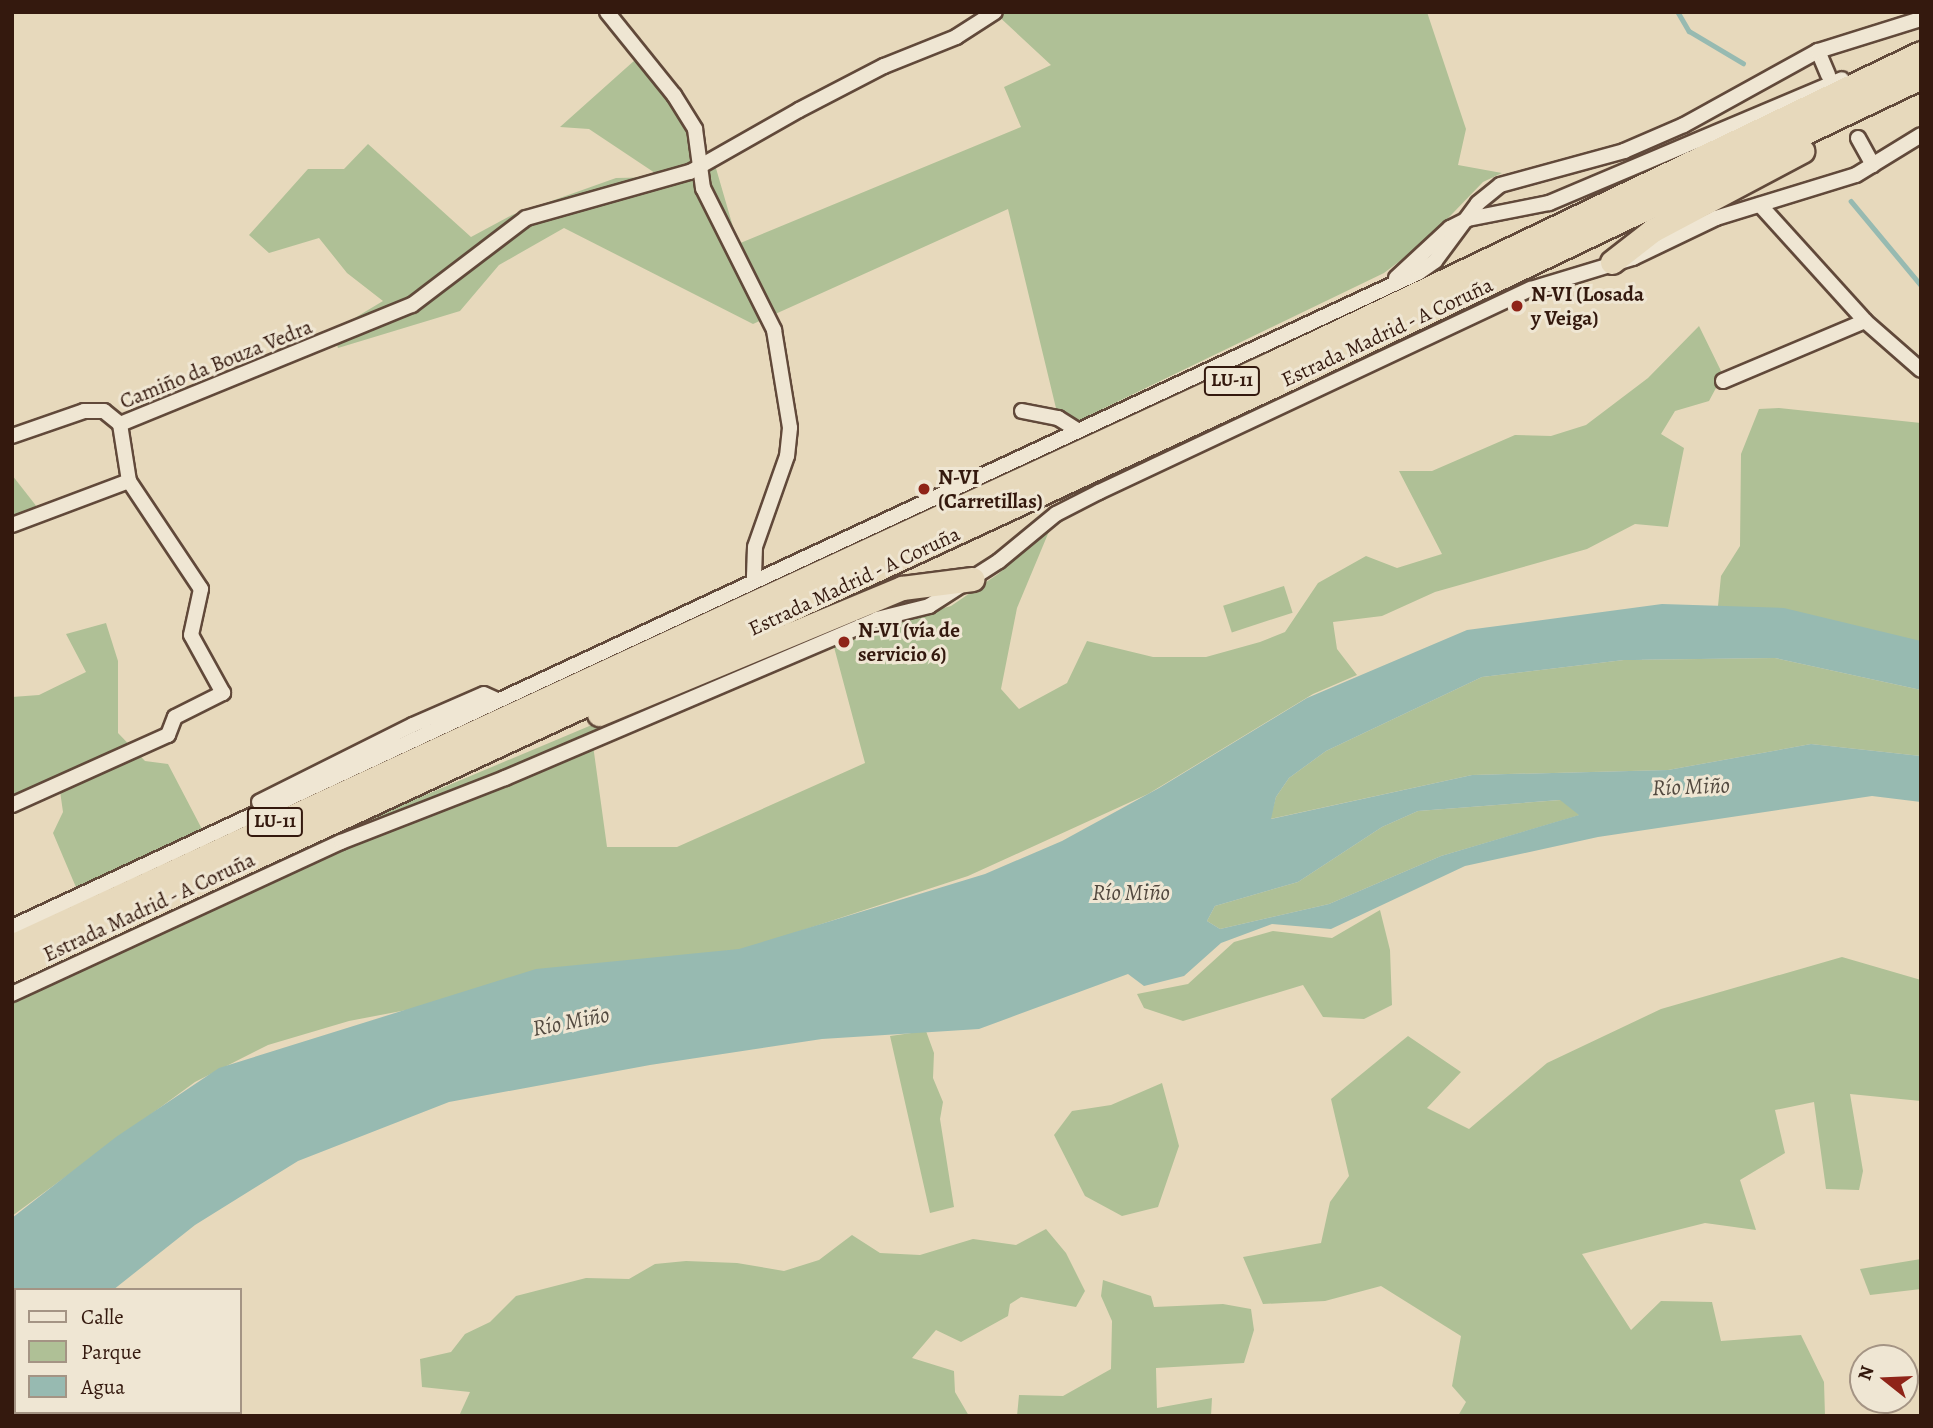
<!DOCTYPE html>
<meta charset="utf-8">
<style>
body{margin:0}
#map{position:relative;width:1933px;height:1428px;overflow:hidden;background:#e7d9bc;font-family:Alegreya,serif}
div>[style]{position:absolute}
.green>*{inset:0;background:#afc096;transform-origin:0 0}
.water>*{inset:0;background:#97bab1}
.stream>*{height:4.5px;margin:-2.25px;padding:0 2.25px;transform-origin:2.25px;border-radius:2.25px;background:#97bab1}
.roads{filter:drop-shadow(2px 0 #61493a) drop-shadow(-2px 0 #61493a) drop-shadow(0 2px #61493a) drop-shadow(0 -2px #61493a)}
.minor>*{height:14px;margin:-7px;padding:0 7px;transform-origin:7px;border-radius:7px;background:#efe6d3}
.trunk>*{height:23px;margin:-11.5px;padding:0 11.5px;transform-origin:11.5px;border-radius:11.5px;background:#e7d9bc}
.dots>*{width:19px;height:19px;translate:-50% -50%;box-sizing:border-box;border:4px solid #efe6d3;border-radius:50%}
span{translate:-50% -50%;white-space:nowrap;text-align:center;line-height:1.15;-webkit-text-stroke:6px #efe6d3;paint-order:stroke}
.shield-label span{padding:2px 5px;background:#efe6d3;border:2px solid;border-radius:5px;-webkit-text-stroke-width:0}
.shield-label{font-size:19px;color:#34190e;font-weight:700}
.poi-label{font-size:21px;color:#34190e;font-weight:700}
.left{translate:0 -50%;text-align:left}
.street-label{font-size:21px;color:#34190e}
.water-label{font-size:23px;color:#52493f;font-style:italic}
.frame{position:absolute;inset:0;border:14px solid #34190e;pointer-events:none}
.legend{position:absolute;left:14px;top:1288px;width:228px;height:126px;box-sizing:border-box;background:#efe6d3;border:2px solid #a49484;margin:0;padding:9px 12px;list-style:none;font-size:21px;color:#34190e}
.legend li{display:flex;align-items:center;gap:14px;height:35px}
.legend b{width:35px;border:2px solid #a49484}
.north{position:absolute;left:1849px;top:1344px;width:70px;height:70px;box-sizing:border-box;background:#efe6d3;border:2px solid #a49484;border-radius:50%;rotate:288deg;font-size:19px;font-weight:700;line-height:28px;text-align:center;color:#34190e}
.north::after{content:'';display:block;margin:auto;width:24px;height:32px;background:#8f2418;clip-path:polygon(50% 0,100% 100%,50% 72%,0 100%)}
</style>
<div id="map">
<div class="green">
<i style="clip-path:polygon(994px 12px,1427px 12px,1466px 129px,1458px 165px,1502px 173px,1483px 182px,1425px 242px,1384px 273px,1061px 429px,1008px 209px,753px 324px,564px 228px,499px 265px,460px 311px,338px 348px,333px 331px,383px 301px,347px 273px,319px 238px,269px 253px,249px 235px,308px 169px,344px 169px,368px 144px,471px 237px,512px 215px,616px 178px,661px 177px,589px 129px,560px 127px,635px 60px,713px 158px,738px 244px,1021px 127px,1004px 87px,1051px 65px)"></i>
<i style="clip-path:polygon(1699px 326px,1723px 375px,1709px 401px,1675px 411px,1661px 434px,1684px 448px,1668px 527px,1635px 524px,1587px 549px,1435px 592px,1382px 616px,1333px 622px,1337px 649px,1357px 675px,1313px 694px,1148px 794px,968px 876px,736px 952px,600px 973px,349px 1021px,268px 1045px,195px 1082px,12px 1216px,12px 1004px,59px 975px,320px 855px,526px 777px,593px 745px,607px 847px,677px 847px,865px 763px,834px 647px,865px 630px,951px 606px,998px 574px,1050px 529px,1017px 608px,1001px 689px,1019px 709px,1067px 683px,1087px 641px,1153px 657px,1206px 657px,1260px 642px,1285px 632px,1318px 583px,1366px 556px,1397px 568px,1442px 554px,1399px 471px,1432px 471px,1515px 435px,1551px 436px,1586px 425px,1648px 378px)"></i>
<i style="clip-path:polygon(1779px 408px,1921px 423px,1921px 647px,1718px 606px,1721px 576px,1740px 546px,1741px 454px,1759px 409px)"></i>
<i style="clip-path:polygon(12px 475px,37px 507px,12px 517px)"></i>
<i style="left:1284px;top:586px;width:28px;height:64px;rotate:72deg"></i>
<i style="clip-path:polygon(942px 588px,935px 597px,817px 637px,553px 752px,307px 850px,12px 985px,323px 838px,896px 597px)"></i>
<i style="clip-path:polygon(106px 623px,118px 661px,118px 733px,145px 761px,168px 764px,204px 833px,78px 892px,53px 833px,63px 812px,58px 777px,12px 800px,12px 697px,39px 695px,86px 672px,66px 634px)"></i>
<i style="clip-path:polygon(1775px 658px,1921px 690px,1921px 756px,1811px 744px,1668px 770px,1472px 775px,1270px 819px,1276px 797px,1289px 778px,1326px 751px,1482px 677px,1624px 660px)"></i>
<i style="clip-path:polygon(1561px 800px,1580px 815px,1441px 856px,1329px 904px,1220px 929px,1207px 921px,1215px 906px,1298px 882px,1382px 827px,1418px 811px)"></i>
<i style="clip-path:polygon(1380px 910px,1390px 950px,1392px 1005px,1364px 1019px,1323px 1017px,1303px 985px,1183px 1021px,1144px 1008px,1137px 994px,1188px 984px,1234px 942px,1273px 931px,1332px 938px)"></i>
<i style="clip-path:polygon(1842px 957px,1921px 980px,1921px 1101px,1850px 1094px,1863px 1171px,1859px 1190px,1826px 1189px,1814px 1102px,1775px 1110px,1785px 1153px,1740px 1180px,1756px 1230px,1705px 1223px,1582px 1254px,1631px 1330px,1661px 1301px,1712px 1302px,1721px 1341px,1801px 1335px,1824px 1382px,1825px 1416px,1458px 1416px,1466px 1402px,1452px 1386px,1461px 1336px,1381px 1286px,1325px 1301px,1263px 1304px,1243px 1257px,1321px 1243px,1330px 1202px,1349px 1176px,1331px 1099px,1408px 1036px,1461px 1072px,1427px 1108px,1469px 1129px,1547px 1063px,1661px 1009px)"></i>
<i style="clip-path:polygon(926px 1031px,934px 1053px,933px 1078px,943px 1102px,940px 1119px,954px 1207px,930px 1213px,890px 1036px)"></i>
<i style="clip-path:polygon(1162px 1083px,1179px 1146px,1158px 1207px,1122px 1216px,1085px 1196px,1054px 1135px,1072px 1111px,1111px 1105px)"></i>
<i style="clip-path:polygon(1046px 1229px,1066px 1253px,1085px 1291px,1076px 1307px,1021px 1297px,1010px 1304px,1008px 1316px,961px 1342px,936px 1330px,912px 1358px,954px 1371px,955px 1392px,969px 1416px,459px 1416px,470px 1392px,422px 1387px,420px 1359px,451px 1352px,465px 1334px,490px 1322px,516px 1296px,586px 1278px,629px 1279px,655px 1264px,686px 1261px,737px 1263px,784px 1271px,819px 1260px,852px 1235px,880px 1253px,920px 1255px,973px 1239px,1016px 1245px)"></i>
<i style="clip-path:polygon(1921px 1259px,1921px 1289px,1870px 1295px,1860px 1269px)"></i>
<i style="clip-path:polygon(1103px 1280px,1151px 1296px,1154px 1307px,1223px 1304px,1251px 1309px,1254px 1330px,1244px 1363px,1156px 1368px,1157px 1408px,1212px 1398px,1211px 1416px,1017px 1416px,1019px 1395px,1063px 1396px,1111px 1369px,1112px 1321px,1101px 1296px)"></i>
</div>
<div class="water">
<i style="clip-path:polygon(evenodd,1662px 604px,1784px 608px,1921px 641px,1921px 690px,1775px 658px,1624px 660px,1482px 677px,1326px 751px,1289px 778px,1276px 797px,1271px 819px,1472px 775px,1668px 770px,1811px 744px,1921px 756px,1921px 802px,1872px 796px,1598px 837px,1465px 866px,1331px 929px,1272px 924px,1221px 943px,1184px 976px,1144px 986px,1128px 974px,979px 1029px,822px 1039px,650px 1065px,449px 1102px,298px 1161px,195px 1225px,113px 1290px,16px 1290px,12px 1389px,12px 1218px,116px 1137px,219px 1068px,536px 969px,739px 949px,985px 874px,1062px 841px,1159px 788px,1307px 698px,1467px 630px,1662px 604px,1560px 800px,1579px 815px,1441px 856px,1329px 904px,1220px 929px,1207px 921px,1215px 906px,1298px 882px,1382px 827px,1418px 811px,1560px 800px)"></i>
</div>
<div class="stream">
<i style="left:1678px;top:12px;width:22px;rotate:60deg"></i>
<i style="left:1689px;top:31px;width:63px;rotate:30.7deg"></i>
<i style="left:1851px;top:201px;width:109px;rotate:50.2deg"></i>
</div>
<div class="roads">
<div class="minor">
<i style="left:607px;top:12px;width:107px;rotate:51.1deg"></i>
<i style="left:674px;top:95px;width:40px;rotate:58deg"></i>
<i style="left:695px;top:129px;width:60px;rotate:82.3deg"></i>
<i style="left:703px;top:188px;width:159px;rotate:63.4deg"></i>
<i style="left:774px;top:330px;width:99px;rotate:80.7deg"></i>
<i style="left:790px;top:428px;width:28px;rotate:96deg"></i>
<i style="left:787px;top:456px;width:96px;rotate:109.4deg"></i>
<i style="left:755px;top:547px;width:34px;rotate:92deg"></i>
<i style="left:1818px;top:51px;width:26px;rotate:67deg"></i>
<i style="left:1858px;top:138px;width:31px;rotate:61deg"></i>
<i style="left:1760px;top:205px;width:156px;rotate:47.8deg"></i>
<i style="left:1865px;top:321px;width:74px;rotate:41.2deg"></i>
<i style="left:1396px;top:278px;width:74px;rotate:-42.8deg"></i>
<i style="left:1450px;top:228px;width:20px;rotate:-27deg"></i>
<i style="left:1468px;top:219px;width:83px;rotate:-11.2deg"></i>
<i style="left:1549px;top:203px;width:318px;rotate:-22.9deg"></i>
<i style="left:1723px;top:381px;width:154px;rotate:-22.9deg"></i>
<i style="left:1022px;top:411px;width:37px;rotate:11deg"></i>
<i style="left:1058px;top:418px;width:22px;rotate:32deg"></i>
<i style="left:12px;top:436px;width:76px;rotate:-19.1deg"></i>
<i style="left:84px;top:411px;width:20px"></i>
<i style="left:104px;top:411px;width:21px;rotate:39deg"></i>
<i style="left:12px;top:525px;width:125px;rotate:-20.6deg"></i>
<i style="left:259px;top:802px;width:172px;rotate:-26.6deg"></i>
<i style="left:413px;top:725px;width:77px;rotate:-23.6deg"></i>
<i style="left:484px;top:694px;width:14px;rotate:25deg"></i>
<i style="left:12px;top:805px;width:171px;rotate:-24.2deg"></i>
<i style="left:168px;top:735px;width:19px;rotate:-69deg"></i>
<i style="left:175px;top:717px;width:54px;rotate:-26.6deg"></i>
<i style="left:223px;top:693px;width:66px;rotate:-118.9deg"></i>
<i style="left:191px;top:635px;width:47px;rotate:-77.7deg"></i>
<i style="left:201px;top:589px;width:130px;rotate:-123.7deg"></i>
<i style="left:129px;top:481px;width:58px;rotate:-99deg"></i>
<i style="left:120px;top:424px;width:315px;rotate:-22.2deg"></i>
<i style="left:412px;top:305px;width:143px;rotate:-37.3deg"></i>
<i style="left:526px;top:218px;width:170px;rotate:-15.7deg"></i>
<i style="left:690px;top:172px;width:125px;rotate:-29.6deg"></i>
<i style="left:799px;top:110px;width:96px;rotate:-27.4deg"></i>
<i style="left:884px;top:66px;width:78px;rotate:-21.9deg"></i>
<i style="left:956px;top:37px;width:46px;rotate:-32.7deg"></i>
<i style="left:12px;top:927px;width:1551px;rotate:-24.95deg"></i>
<i style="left:1418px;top:273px;width:21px;rotate:-35deg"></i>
<i style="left:1435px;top:261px;width:72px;rotate:-53.4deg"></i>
<i style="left:1478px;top:203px;width:28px;rotate:-39deg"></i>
<i style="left:1500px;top:185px;width:129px;rotate:-15.3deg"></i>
<i style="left:1624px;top:151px;width:65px;rotate:-23.4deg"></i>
<i style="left:1684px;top:125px;width:153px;rotate:-28.9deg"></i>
<i style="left:1818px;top:51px;width:108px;rotate:-17.3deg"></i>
<i style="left:12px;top:994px;width:362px;rotate:-24.8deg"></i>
<i style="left:341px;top:842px;width:176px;rotate:-21.3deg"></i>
<i style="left:505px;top:778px;width:405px;rotate:-23.1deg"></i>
<i style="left:877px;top:619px;width:54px;rotate:-14deg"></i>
<i style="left:929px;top:606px;width:83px;rotate:-32.7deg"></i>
<i style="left:999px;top:561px;width:74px;rotate:-39.5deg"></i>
<i style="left:1056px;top:514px;width:48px;rotate:-27.1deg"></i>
<i style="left:1099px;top:492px;width:477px;rotate:-25.2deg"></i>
<i style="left:1531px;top:289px;width:107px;rotate:-16.9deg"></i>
<i style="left:1633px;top:258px;width:92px;rotate:-25.7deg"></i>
<i style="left:1716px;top:218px;width:146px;rotate:-17.1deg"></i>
<i style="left:1856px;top:175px;width:76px;rotate:-31.6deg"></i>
</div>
<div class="trunk">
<i style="left:1612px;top:262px;width:52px;rotate:-38deg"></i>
<i style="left:1653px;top:230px;width:169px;rotate:-27.9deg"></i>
<i style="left:599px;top:714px;width:328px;rotate:-22.6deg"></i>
<i style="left:902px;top:588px;width:71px;rotate:-7.3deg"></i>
<i style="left:12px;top:946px;width:1386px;rotate:-24.83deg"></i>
<i style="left:1270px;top:364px;width:721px;rotate:-25.54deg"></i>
<i style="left:12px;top:970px;width:1399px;rotate:-24.86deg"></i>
<i style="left:1281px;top:382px;width:709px;rotate:-25.48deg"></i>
</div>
</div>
<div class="dots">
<i style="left:1517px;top:306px;background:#8f2418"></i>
<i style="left:924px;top:489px;background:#8f2418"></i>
<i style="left:844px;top:642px;background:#8f2418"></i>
</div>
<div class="shield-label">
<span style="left:1232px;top:381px">LU-11</span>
<span style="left:275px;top:822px">LU-11</span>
</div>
<div class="poi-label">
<span class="left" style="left:1531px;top:306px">N-VI (Losada<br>y Veiga)</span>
<span class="left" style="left:938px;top:489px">N-VI<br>(Carretillas)</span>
<span class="left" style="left:858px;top:642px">N-VI (vía de<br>servicio 6)</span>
</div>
<div class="street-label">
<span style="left:1387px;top:332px;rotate:-25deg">Estrada Madrid - A Coruña</span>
<span style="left:216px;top:364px;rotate:-22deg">Camiño da Bouza Vedra</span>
<span style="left:854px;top:581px;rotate:-25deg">Estrada Madrid - A Coruña</span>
<span style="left:149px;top:907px;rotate:-25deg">Estrada Madrid - A Coruña</span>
</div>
<div class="water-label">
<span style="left:1691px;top:787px;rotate:-2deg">Río Miño</span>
<span style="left:1131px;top:893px">Río Miño</span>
<span style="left:571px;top:1022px;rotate:-11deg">Río Miño</span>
</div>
<div class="frame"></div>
<ul class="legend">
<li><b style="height:9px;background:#efe6d3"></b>Calle</li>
<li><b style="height:19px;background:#afc096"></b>Parque</li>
<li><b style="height:19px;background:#97bab1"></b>Agua</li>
</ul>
<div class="north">N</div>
</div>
